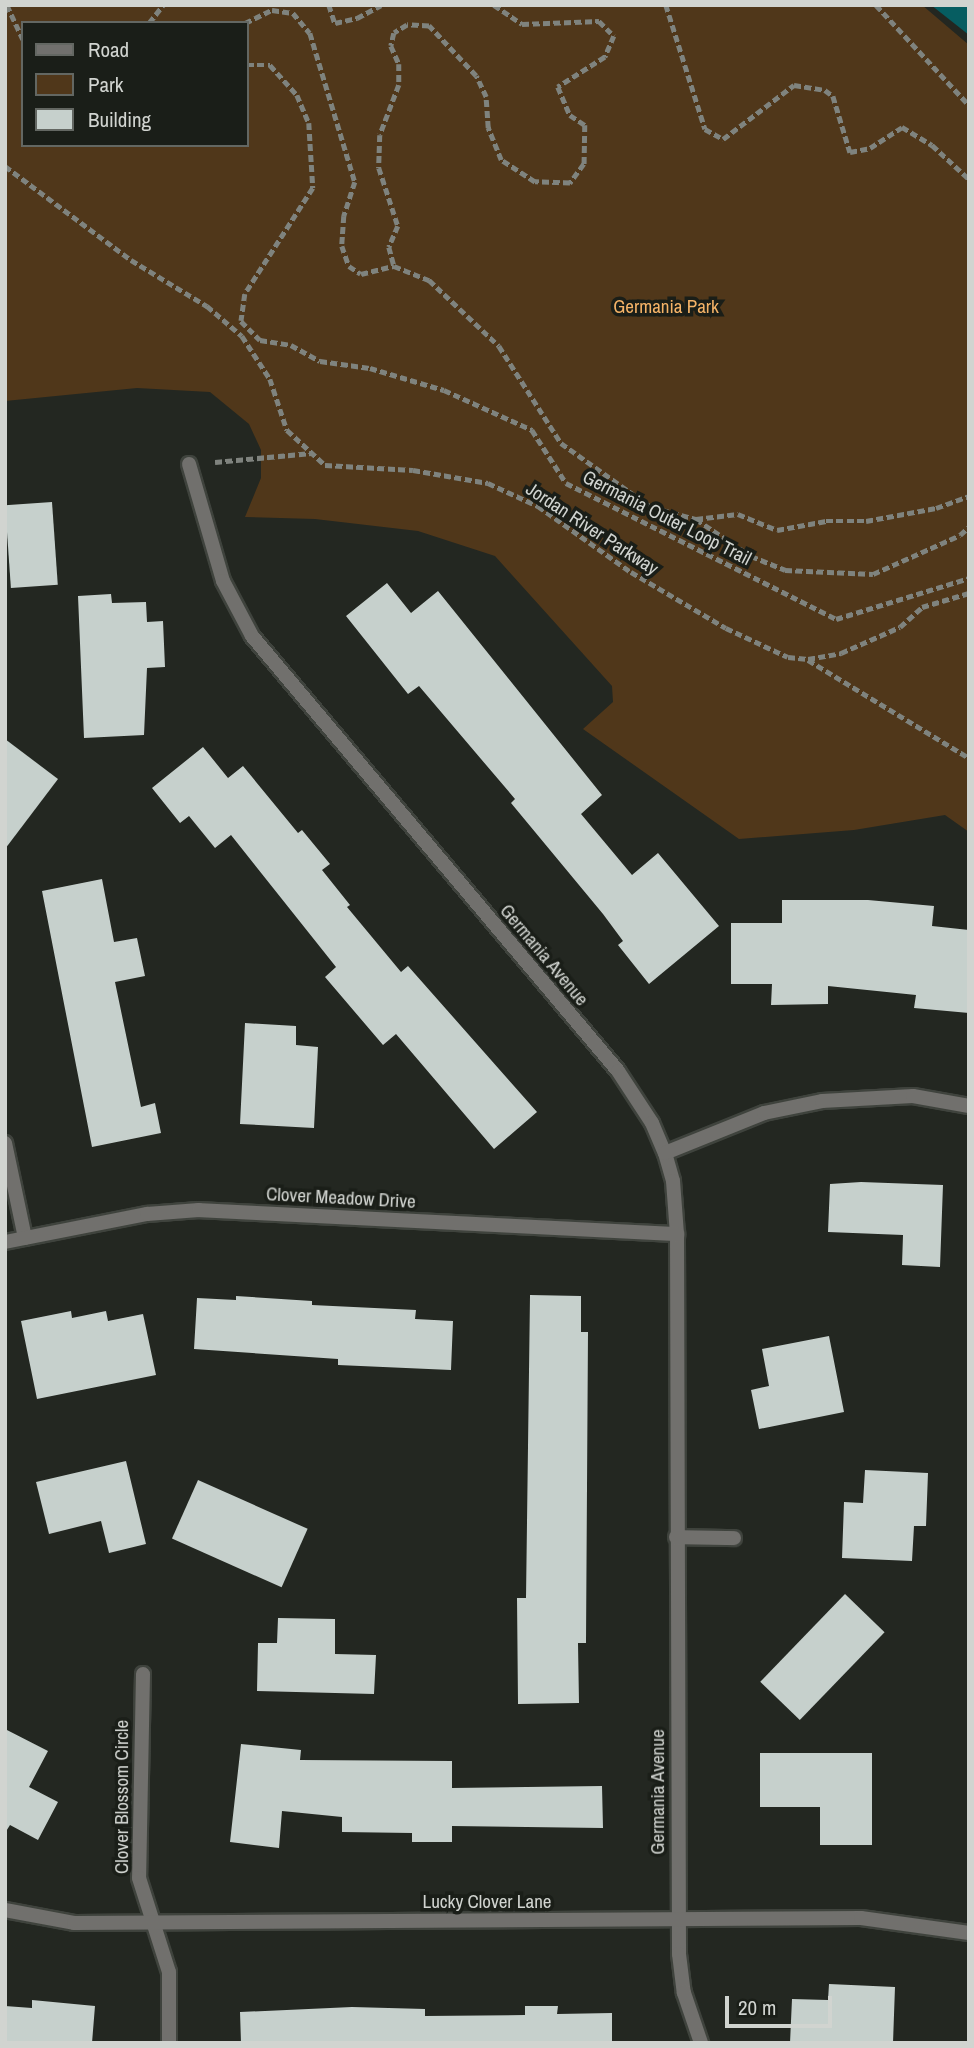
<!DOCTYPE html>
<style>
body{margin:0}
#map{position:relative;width:974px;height:2048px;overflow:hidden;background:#232721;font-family:"Archivo Narrow",sans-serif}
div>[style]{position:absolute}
.green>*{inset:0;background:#50371a}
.water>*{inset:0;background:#065d61}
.building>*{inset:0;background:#c6d0cc;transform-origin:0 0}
.path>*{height:4.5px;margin-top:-2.25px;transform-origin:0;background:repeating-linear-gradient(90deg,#7f837e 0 7px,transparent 0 10.5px)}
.roads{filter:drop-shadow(2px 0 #3f433d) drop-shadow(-2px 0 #3f433d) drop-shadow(0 2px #3f433d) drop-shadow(0 -2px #3f433d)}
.street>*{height:14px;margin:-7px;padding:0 7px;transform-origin:7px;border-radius:7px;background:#71706d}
span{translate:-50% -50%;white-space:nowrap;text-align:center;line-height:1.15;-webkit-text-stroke:7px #1a1e18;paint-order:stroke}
.park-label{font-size:19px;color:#f5b367}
.street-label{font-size:19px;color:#d1d4d0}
.frame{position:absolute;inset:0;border:7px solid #d1d4d0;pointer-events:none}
.legend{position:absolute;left:21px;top:21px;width:228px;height:126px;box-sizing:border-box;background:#1a1e18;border:2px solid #636762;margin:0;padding:9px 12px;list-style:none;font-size:21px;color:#d1d4d0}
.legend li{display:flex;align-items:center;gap:14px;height:35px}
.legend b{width:35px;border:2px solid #636762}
.scale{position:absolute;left:725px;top:1996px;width:107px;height:32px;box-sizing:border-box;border:4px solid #d1d4d0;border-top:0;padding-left:9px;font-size:21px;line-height:24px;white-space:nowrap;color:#d1d4d0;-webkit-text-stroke:5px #1a1e18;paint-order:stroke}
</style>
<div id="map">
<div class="green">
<i style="clip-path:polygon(evenodd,5px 5px,922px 5px,969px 45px,969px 832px,945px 815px,854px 830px,739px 839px,583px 729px,613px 702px,612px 686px,495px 556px,418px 531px,315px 519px,245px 517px,261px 478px,261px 450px,249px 424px,210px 392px,137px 388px,5px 401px,5px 5px,23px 23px,247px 23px,247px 145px,23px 145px,23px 23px)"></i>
</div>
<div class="water">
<i style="clip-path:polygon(931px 5px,969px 5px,969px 35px)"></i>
</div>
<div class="building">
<i style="left:52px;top:502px;width:83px;height:47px;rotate:86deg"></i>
<i style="clip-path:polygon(387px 583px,411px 613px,438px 591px,602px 795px,581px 814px,632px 875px,658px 853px,719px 926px,649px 984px,618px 945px,623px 941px,603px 914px,511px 803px,515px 799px,419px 686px,408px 694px,346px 616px)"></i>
<i style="clip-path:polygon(111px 594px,112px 603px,146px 602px,147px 622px,163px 621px,165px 667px,147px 668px,144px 735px,84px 738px,78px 596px)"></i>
<i style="clip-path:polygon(5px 739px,58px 779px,5px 849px)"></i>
<i style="clip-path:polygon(203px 747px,228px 778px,243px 766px,298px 833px,302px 830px,330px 864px,322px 870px,350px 905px,347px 907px,401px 972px,408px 966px,537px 1112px,494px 1149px,396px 1034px,383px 1045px,325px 977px,336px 967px,231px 835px,215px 848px,189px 816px,180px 823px,152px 788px)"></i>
<i style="clip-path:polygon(102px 879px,114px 942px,137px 938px,145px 976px,115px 982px,141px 1107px,155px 1103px,161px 1133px,92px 1147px,42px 891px)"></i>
<i style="clip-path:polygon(782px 900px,868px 900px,934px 906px,932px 926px,969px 930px,969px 1013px,914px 1008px,916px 995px,828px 986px,828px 1004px,771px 1005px,772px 984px,731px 984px,731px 923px,782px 923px)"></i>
<i style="clip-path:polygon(245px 1023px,296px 1026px,296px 1045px,318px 1047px,314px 1128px,240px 1124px)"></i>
<i style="clip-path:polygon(861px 1182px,943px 1185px,940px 1267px,902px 1265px,903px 1235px,828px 1232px,830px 1184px)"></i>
<i style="clip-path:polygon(530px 1295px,581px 1296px,581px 1332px,588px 1332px,586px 1643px,578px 1643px,579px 1703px,518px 1704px,517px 1598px,526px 1598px)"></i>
<i style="clip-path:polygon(236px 1296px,312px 1301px,312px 1305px,416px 1310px,415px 1319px,453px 1321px,451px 1370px,338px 1365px,338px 1359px,194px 1349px,197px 1298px,236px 1300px)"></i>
<i style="clip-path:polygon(71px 1311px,72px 1318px,106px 1311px,108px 1321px,143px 1314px,156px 1375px,37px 1399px,21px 1321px)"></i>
<i style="clip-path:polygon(829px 1336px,844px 1412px,759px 1429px,751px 1390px,769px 1386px,762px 1349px)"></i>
<i style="clip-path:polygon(126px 1461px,146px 1544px,109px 1553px,101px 1521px,49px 1534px,36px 1482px)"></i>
<i style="clip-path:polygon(865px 1470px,928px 1473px,926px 1526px,914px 1526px,912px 1561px,842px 1558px,844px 1502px,863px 1503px)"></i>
<i style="left:198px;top:1480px;width:120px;height:64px;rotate:24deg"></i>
<i style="left:845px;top:1594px;width:55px;height:122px;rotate:44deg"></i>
<i style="clip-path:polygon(278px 1618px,335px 1619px,335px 1654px,376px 1655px,374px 1694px,257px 1691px,258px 1643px,277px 1643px)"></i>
<i style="clip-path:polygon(5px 1729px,48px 1751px,29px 1787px,58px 1802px,38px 1840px,10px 1825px,5px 1833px)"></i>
<i style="clip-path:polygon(241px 1744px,301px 1750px,300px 1760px,452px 1761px,452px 1788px,602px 1786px,603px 1828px,452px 1826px,452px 1842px,412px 1842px,412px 1833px,342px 1832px,342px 1817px,282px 1811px,279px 1848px,230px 1842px)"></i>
<i style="clip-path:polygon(760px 1753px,872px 1753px,872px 1845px,820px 1845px,820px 1807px,760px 1807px)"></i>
<i style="clip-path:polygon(829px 1984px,895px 1987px,893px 2043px,790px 2043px,792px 1999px,828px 2000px)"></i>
<i style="clip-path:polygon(32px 2000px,95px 2006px,92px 2043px,5px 2043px,5px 2006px,32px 2008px)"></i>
<i style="clip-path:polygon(525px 2006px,558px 2006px,557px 2014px,612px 2013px,612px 2043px,241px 2043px,240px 2012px,352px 2007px,425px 2009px,425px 2016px,525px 2015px)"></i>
</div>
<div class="path">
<i style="left:7px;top:5px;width:38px;rotate:65deg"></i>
<i style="left:329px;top:5px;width:19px;rotate:72deg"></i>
<i style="left:335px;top:23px;width:23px;rotate:-13deg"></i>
<i style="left:357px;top:18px;width:27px;rotate:-28deg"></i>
<i style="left:494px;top:5px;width:34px;rotate:34deg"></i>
<i style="left:522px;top:24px;width:77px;rotate:-2.2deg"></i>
<i style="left:599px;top:21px;width:21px;rotate:45deg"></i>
<i style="left:614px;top:36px;width:23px;rotate:113deg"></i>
<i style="left:605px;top:57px;width:56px;rotate:147.4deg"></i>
<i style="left:558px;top:87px;width:30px;rotate:67deg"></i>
<i style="left:570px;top:115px;width:18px;rotate:34deg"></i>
<i style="left:585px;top:125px;width:39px;rotate:91deg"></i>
<i style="left:584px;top:164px;width:24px;rotate:126deg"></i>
<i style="left:570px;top:183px;width:35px;rotate:-178deg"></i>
<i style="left:535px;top:182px;width:40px;rotate:-147.1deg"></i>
<i style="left:501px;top:160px;width:35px;rotate:-112deg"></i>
<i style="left:488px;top:128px;width:31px;rotate:-94deg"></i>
<i style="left:486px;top:97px;width:23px;rotate:-115deg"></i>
<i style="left:476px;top:76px;width:69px;rotate:-133.2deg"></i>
<i style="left:429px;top:26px;width:22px;rotate:-177deg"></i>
<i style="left:407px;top:25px;width:15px;rotate:148deg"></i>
<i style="left:394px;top:33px;width:13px;rotate:103deg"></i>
<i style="left:391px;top:46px;width:20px;rotate:66deg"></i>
<i style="left:399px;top:64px;width:21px;rotate:90deg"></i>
<i style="left:399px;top:85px;width:53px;rotate:110.8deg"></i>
<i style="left:380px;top:135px;width:33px;rotate:92deg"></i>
<i style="left:379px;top:168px;width:61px;rotate:71.9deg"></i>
<i style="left:398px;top:226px;width:23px;rotate:113deg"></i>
<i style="left:389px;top:247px;width:20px;rotate:75deg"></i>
<i style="left:394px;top:266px;width:38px;rotate:22deg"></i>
<i style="left:429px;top:280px;width:96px;rotate:43.3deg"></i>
<i style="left:499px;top:346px;width:115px;rotate:57.4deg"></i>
<i style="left:561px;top:443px;width:110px;rotate:35.4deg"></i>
<i style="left:651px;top:507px;width:47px;rotate:14.9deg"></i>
<i style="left:696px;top:519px;width:42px;rotate:-6.8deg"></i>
<i style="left:738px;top:514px;width:42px;rotate:22.3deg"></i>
<i style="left:777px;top:530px;width:50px;rotate:-10.4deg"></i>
<i style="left:826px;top:521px;width:40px"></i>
<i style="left:866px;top:521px;width:71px;rotate:-10.5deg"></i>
<i style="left:936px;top:508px;width:35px;rotate:-20deg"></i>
<i style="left:666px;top:5px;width:130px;rotate:72.5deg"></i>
<i style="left:705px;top:129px;width:21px;rotate:29deg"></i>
<i style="left:723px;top:139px;width:89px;rotate:-37.3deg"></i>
<i style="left:794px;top:85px;width:31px;rotate:9deg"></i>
<i style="left:825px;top:90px;width:10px;rotate:37deg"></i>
<i style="left:833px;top:96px;width:59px;rotate:73.1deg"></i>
<i style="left:850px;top:152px;width:20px;rotate:-11deg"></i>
<i style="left:870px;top:148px;width:38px;rotate:-33deg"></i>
<i style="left:902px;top:127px;width:35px;rotate:31deg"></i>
<i style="left:932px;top:145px;width:50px;rotate:42.6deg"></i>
<i style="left:876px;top:5px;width:137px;rotate:47.1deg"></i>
<i style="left:149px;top:23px;width:23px;rotate:-52deg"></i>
<i style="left:245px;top:23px;width:30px;rotate:-26deg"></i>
<i style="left:272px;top:10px;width:21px;rotate:8deg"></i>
<i style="left:293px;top:13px;width:26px;rotate:50deg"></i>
<i style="left:310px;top:33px;width:156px;rotate:73.2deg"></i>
<i style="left:355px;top:182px;width:36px;rotate:108deg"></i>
<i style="left:344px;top:216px;width:30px;rotate:94deg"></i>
<i style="left:342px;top:246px;width:21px;rotate:71deg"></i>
<i style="left:349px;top:266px;width:14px;rotate:34deg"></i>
<i style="left:361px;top:274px;width:34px;rotate:-14deg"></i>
<i style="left:247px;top:65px;width:23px"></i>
<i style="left:270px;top:65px;width:40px;rotate:48deg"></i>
<i style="left:297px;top:95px;width:30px;rotate:67deg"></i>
<i style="left:309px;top:123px;width:65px;rotate:86.5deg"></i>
<i style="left:313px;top:188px;width:126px;rotate:122.7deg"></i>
<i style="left:245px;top:294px;width:27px;rotate:98deg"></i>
<i style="left:241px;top:321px;width:27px;rotate:45deg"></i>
<i style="left:260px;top:340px;width:31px;rotate:9deg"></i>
<i style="left:291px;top:345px;width:33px;rotate:29deg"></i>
<i style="left:320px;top:361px;width:50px;rotate:8deg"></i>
<i style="left:370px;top:368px;width:77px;rotate:16.6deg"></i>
<i style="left:444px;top:390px;width:97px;rotate:24.4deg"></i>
<i style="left:532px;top:430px;width:63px;rotate:57.3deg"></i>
<i style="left:566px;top:483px;width:302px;rotate:26.7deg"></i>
<i style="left:836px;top:619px;width:139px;rotate:-17.1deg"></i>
<i style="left:5px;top:166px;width:157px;rotate:36.7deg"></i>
<i style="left:131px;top:260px;width:89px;rotate:31.2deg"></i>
<i style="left:207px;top:306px;width:46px;rotate:40.6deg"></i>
<i style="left:242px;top:336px;width:51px;rotate:56.9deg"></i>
<i style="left:270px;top:379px;width:54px;rotate:71.6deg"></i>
<i style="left:287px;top:430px;width:52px;rotate:42.6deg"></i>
<i style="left:325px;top:465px;width:88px;rotate:3.3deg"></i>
<i style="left:413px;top:470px;width:76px;rotate:9.8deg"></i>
<i style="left:488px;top:483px;width:55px;rotate:24.7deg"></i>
<i style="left:538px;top:506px;width:114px;rotate:35.4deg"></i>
<i style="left:631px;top:572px;width:110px;rotate:30.5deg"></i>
<i style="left:726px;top:628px;width:68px;rotate:25.1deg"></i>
<i style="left:788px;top:657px;width:20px;rotate:6deg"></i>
<i style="left:808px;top:659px;width:34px;rotate:-10deg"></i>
<i style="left:841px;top:653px;width:64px;rotate:-23.8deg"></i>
<i style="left:900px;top:627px;width:30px;rotate:-42deg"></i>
<i style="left:922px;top:607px;width:49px;rotate:-16.6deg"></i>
<i style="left:215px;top:462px;width:97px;rotate:-5.3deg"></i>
<i style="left:696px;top:519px;width:66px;rotate:33.9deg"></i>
<i style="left:751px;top:556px;width:37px;rotate:22deg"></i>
<i style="left:785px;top:570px;width:88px;rotate:2.6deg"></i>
<i style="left:873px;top:574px;width:95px;rotate:-24.1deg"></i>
<i style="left:960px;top:535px;width:12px;rotate:-42deg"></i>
<i style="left:808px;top:660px;width:188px;rotate:31.3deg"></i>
</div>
<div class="roads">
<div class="street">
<i style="left:189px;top:464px;width:122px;rotate:73.8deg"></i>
<i style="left:223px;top:581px;width:62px;rotate:62.2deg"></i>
<i style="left:252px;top:636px;width:568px;rotate:49.92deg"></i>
<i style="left:618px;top:1071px;width:62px;rotate:56.8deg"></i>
<i style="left:652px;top:1123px;width:33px;rotate:67deg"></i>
<i style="left:665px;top:1153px;width:29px;rotate:74deg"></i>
<i style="left:673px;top:1181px;width:53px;rotate:85.7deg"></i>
<i style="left:677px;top:1234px;width:720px;rotate:89.84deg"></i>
<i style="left:679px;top:1954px;width:39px;rotate:83deg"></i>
<i style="left:684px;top:1993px;width:53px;rotate:71.2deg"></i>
<i style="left:5px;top:1143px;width:97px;rotate:78.1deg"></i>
<i style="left:665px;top:1153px;width:107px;rotate:-22deg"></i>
<i style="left:764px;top:1113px;width:59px;rotate:-11.7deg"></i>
<i style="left:822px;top:1101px;width:91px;rotate:-3.1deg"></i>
<i style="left:913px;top:1096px;width:57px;rotate:10.1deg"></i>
<i style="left:5px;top:1242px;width:145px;rotate:-11.2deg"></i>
<i style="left:147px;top:1214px;width:52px;rotate:-4.4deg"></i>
<i style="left:199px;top:1210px;width:479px;rotate:2.9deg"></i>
<i style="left:676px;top:1537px;width:58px;rotate:1deg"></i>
<i style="left:143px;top:1674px;width:204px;rotate:91.1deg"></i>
<i style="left:139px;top:1878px;width:99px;rotate:72.3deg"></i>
<i style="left:169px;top:1972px;width:71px;rotate:90deg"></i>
<i style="left:5px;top:1910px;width:70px;rotate:10.7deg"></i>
<i style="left:74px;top:1923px;width:787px;rotate:-0.36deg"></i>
<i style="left:861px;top:1918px;width:109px;rotate:7.9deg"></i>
</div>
</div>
<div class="park-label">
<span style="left:666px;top:307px">Germania Park</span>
</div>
<div class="street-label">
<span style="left:667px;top:518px;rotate:27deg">Germania Outer Loop Trail</span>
<span style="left:592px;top:529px;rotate:33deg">Jordan River Parkway</span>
<span style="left:544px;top:955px;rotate:50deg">Germania Avenue</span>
<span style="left:341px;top:1198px;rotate:3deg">Clover Meadow Drive</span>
<span style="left:658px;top:1792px;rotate:-90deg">Germania Avenue</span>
<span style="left:122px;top:1797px;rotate:-90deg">Clover Blossom Circle</span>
<span style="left:487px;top:1902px">Lucky Clover Lane</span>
</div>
<div class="frame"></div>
<ul class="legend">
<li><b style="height:9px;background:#71706d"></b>Road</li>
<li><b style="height:19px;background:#50371a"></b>Park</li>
<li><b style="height:19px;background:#c6d0cc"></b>Building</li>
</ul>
<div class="scale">20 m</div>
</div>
